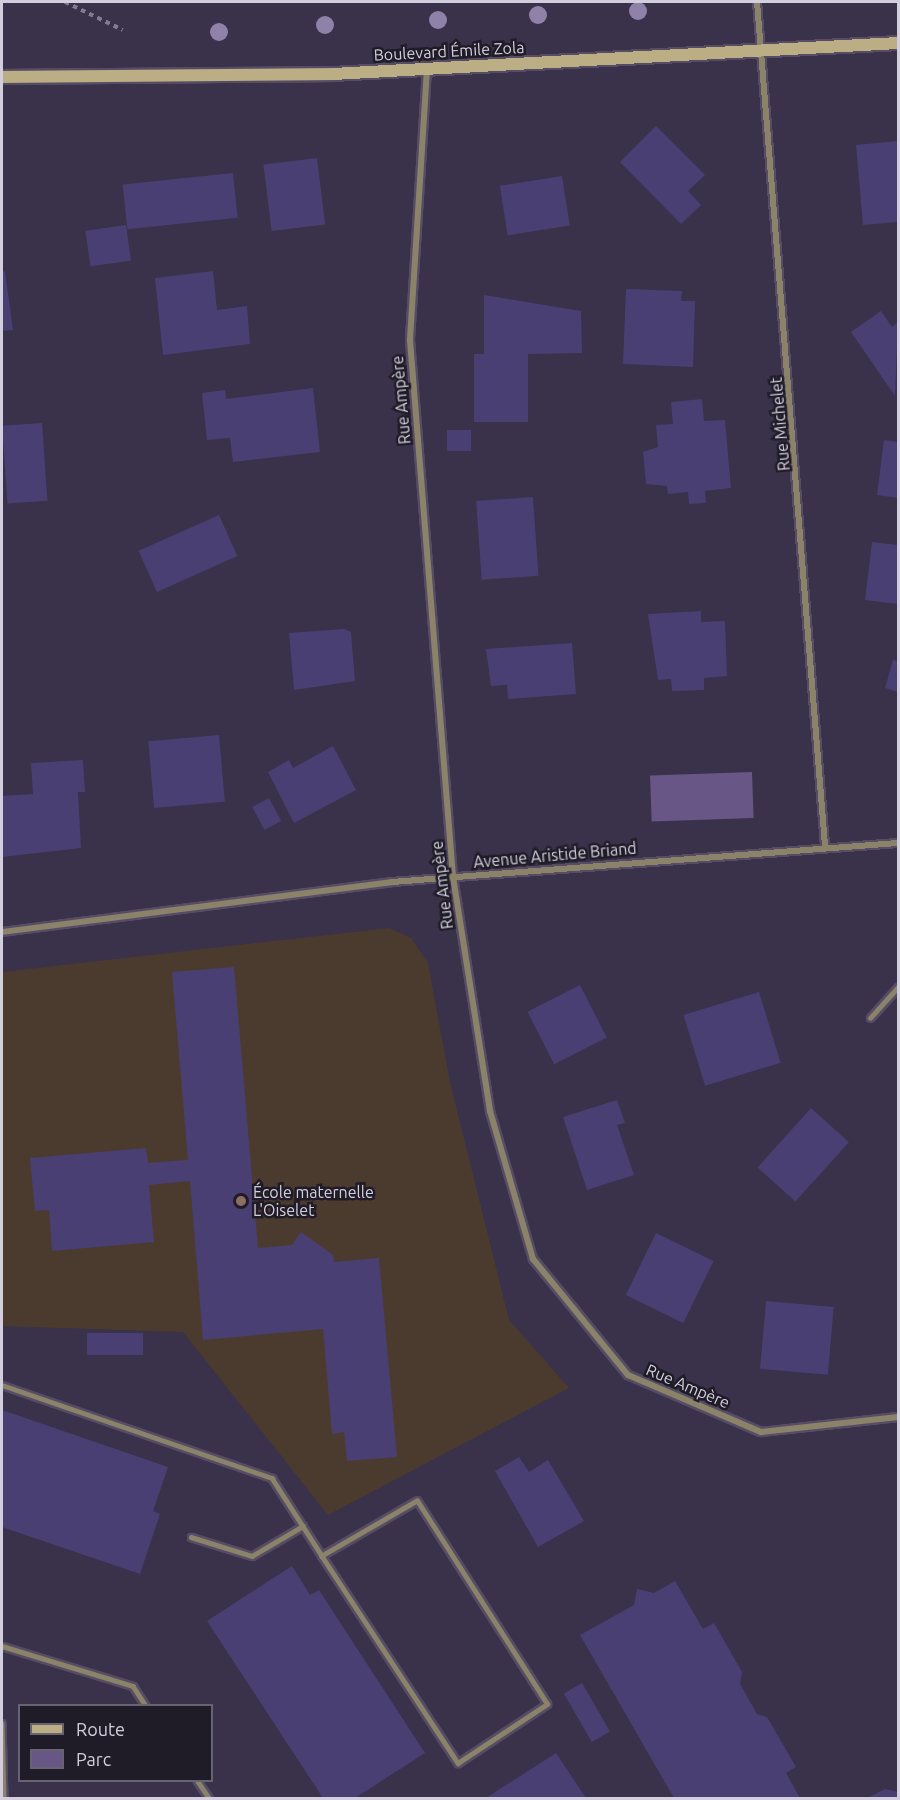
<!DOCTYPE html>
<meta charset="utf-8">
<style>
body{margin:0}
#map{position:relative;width:900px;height:1800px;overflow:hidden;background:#3a314b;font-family:Ubuntu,sans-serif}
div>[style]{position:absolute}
.education>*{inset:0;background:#4b3b2f}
.green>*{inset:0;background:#685686;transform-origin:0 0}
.building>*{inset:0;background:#493f73;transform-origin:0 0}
.path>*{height:4px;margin-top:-2px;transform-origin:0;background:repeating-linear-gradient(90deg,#837c91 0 4.5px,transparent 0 9px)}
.roads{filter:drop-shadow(2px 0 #564d65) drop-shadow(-2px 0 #564d65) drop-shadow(0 2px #564d65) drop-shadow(0 -2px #564d65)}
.lane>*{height:4.5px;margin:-2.25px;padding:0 2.25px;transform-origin:2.25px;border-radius:2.25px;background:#8b8369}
.street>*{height:6px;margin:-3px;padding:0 3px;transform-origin:3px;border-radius:3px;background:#8b8369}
.secondary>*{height:12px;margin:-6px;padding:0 6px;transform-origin:6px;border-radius:6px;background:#bbad84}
.trees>*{width:18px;height:18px;margin:-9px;border-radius:50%;background:#8f82a9}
.dots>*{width:16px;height:16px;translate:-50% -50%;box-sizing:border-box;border:3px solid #201c27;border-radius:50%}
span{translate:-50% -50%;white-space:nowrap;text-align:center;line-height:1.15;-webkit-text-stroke:5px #201c27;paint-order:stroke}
.street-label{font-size:16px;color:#d3cede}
.poi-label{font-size:16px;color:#d3cede}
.left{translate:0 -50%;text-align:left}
.frame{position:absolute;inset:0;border:3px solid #d3cede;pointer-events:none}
.legend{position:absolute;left:18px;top:1704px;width:195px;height:78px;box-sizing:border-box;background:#201c27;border:2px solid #686370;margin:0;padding:8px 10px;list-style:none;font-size:18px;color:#d3cede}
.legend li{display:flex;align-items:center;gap:12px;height:30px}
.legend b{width:30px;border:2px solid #686370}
</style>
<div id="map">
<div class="education">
<i style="clip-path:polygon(389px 928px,411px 938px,428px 963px,450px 1082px,509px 1320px,569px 1388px,328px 1515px,183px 1332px,2px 1326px,2px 972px)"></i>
</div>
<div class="green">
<i style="left:752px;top:772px;width:46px;height:102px;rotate:88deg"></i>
</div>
<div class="building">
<i style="clip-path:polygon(656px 126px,705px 175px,688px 191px,701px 205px,681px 224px,620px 162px)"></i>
<i style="clip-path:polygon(898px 141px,898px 222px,863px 225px,856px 145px)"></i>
<i style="left:317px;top:158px;width:67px;height:54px;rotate:83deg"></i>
<i style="left:233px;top:173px;width:45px;height:111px;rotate:84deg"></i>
<i style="left:562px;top:176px;width:50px;height:63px;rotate:81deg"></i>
<i style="left:126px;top:225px;width:36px;height:41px;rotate:82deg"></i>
<i style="clip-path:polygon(5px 271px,13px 330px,2px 331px,2px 272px)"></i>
<i style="clip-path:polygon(213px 271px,217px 310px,247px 306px,250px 344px,163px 355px,155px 278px)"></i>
<i style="clip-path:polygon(626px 289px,682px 291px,681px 301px,695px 301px,693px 367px,623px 364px)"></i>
<i style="clip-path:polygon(484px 295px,581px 311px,582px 353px,528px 354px,528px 422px,474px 422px,474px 354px,484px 354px)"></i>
<i style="clip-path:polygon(881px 311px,892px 327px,898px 322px,895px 396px,851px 332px)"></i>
<i style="clip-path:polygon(313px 388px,320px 452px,233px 462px,230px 438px,207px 440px,202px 393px,225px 390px,226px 399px)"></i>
<i style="clip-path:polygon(702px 399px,704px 421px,725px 420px,731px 488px,705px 491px,706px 503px,689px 504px,688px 492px,668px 494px,667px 486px,646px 484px,643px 452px,658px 447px,656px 425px,673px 424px,671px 402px)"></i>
<i style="left:42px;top:423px;width:78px;height:40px;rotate:86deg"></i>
<i style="left:447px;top:430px;width:24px;height:21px"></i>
<i style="clip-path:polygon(884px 440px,898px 442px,898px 498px,877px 495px)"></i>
<i style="left:533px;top:497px;width:79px;height:57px;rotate:86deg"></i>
<i style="left:219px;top:515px;width:45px;height:88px;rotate:66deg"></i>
<i style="clip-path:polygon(872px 542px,898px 545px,898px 604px,865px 600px)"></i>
<i style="clip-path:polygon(701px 611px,701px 622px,725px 621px,727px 676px,704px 678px,704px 690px,672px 691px,671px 679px,658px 680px,648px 614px)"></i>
<i style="clip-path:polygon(344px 629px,351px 632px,355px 681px,294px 690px,289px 633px)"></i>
<i style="clip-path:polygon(572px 643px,576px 694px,508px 699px,507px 685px,491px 686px,486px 649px)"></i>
<i style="clip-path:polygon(893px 660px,898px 661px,898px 692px,885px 688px)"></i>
<i style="left:219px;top:735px;width:67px;height:71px;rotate:85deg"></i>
<i style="clip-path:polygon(333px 746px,356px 790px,294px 823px,268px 772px,289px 760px,293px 768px)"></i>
<i style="clip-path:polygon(83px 760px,85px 792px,78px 792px,81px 848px,2px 857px,2px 796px,33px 794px,31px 763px)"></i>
<i style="left:269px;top:798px;width:26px;height:19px;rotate:62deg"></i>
<i style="clip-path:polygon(234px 967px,258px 1248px,292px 1245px,301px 1232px,333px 1255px,334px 1262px,379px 1258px,397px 1457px,347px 1461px,344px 1432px,332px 1434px,323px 1329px,203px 1340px,190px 1181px,149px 1185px,154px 1242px,52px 1251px,49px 1210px,35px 1211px,30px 1158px,146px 1148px,148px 1163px,188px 1160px,172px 972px)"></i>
<i style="left:580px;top:985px;width:59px;height:59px;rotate:63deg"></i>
<i style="left:759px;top:992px;width:74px;height:79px;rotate:73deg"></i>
<i style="clip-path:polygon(617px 1100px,625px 1123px,617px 1125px,634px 1175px,587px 1190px,563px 1117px)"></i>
<i style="left:811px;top:1108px;width:51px;height:80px;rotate:42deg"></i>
<i style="left:656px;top:1233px;width:64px;height:69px;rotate:26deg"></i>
<i style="left:766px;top:1301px;width:68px;height:68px;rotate:5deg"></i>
<i style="left:143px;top:1333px;width:22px;height:56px;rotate:90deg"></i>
<i style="clip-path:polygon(2px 1410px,168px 1467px,153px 1511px,160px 1514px,140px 1574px,2px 1527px)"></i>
<i style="clip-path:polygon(519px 1457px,529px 1472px,548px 1460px,584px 1521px,538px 1547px,495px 1471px)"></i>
<i style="clip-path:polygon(292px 1566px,310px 1595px,319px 1590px,425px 1753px,355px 1798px,323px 1798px,207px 1621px)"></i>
<i style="clip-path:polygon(675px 1581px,703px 1629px,714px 1623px,742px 1672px,740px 1684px,757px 1714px,767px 1717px,796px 1767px,786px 1773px,800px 1798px,674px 1798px,580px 1635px,634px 1605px,637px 1589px,654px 1593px)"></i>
<i style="left:582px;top:1683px;width:56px;height:21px;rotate:60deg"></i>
<i style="clip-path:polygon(556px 1753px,586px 1798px,486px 1798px)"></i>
<i style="clip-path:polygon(885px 1789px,898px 1792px,898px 1798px,867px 1798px)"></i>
</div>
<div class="path">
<i style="left:65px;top:2px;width:64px;rotate:25.8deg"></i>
</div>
<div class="roads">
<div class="lane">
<i style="left:870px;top:1018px;width:42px;rotate:-47.9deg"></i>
<i style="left:2px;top:1385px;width:286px;rotate:19deg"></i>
<i style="left:272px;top:1478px;width:93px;rotate:57.3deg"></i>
<i style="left:322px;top:1556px;width:248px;rotate:56.7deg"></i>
<i style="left:458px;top:1763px;width:107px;rotate:-33.5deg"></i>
<i style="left:547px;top:1704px;width:241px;rotate:-122.6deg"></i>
<i style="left:417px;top:1501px;width:110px;rotate:149.9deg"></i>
<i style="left:191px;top:1537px;width:64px;rotate:17.3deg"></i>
<i style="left:252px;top:1556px;width:59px;rotate:-30.5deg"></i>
<i style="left:2px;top:1646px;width:137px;rotate:17deg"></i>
<i style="left:133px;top:1686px;width:24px;rotate:57deg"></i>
<i style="left:2px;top:1723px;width:75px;rotate:88.5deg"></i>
<i style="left:197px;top:1780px;width:22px;rotate:56deg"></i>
</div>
<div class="street">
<i style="left:757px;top:2px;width:846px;rotate:85.39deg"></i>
<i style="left:427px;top:69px;width:272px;rotate:93.6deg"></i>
<i style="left:410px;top:340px;width:539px;rotate:85.42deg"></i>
<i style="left:453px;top:877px;width:237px;rotate:81deg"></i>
<i style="left:490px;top:1111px;width:154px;rotate:73.8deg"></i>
<i style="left:533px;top:1259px;width:150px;rotate:50.7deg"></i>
<i style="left:628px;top:1375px;width:145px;rotate:23.2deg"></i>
<i style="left:761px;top:1432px;width:138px;rotate:-6.2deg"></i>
<i style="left:2px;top:932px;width:393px;rotate:-7.3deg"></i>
<i style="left:392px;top:882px;width:508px;rotate:-4.41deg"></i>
</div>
<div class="secondary">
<i style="left:2px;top:77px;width:331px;rotate:-0.5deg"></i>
<i style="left:333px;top:74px;width:566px;rotate:-3.14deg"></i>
</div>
</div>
<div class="trees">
<i style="left:638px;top:11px"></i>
<i style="left:538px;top:15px"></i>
<i style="left:438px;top:20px"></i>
<i style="left:325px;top:25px"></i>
<i style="left:219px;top:32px"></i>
</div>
<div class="dots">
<i style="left:241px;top:1201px;background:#8d6e63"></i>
</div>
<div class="street-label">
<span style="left:449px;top:51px;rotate:-3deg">Boulevard Émile Zola</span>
<span style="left:401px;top:400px;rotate:-95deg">Rue Ampère</span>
<span style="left:780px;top:424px;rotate:-95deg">Rue Michelet</span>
<span style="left:555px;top:855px;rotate:-5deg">Avenue Aristide Briand</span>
<span style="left:442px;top:885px;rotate:-97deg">Rue Ampère</span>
<span style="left:688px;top:1386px;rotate:23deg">Rue Ampère</span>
</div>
<div class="poi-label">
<span class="left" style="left:253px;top:1201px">École maternelle<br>L'Oiselet</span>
</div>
<div class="frame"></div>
<ul class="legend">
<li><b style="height:8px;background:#bbad84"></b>Route</li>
<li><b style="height:16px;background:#685686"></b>Parc</li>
</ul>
</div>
